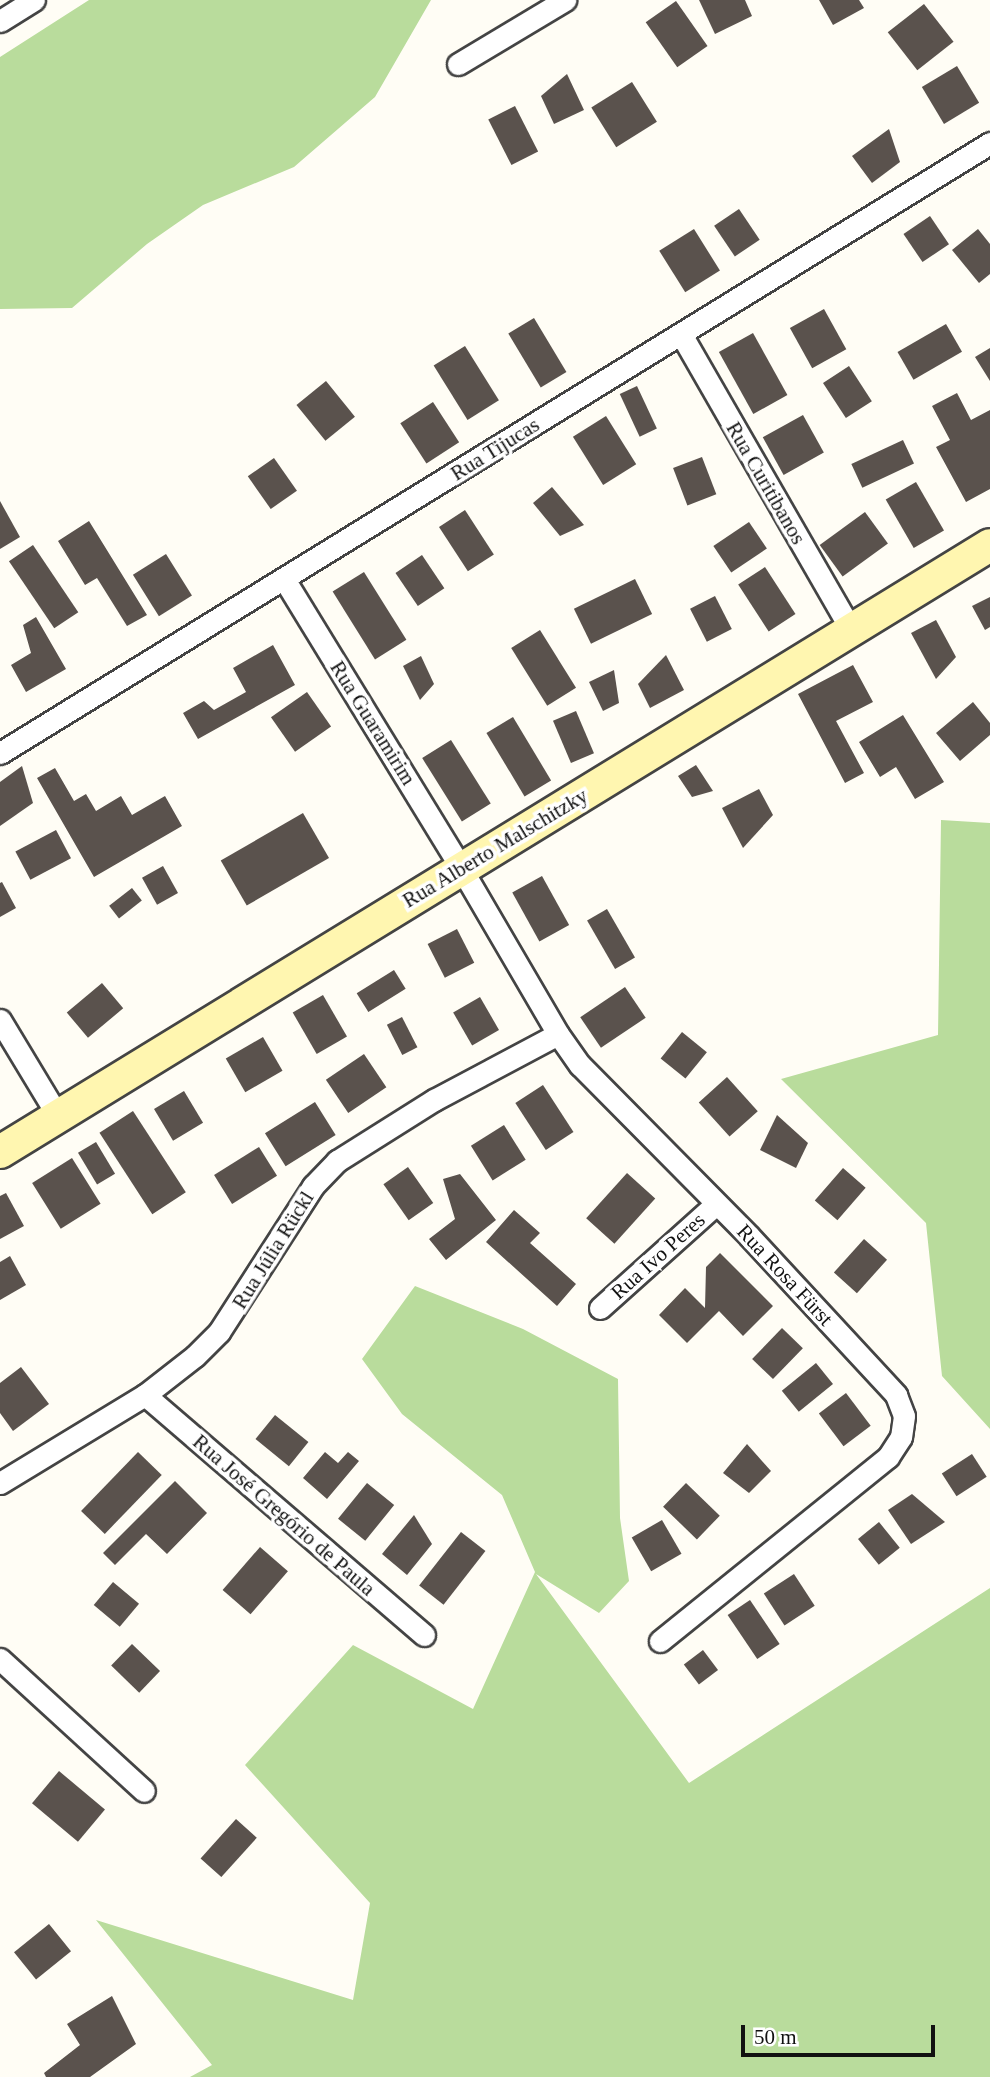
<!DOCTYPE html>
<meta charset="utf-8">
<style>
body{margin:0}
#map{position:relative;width:990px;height:2077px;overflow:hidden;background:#fffdf5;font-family:"Times New Roman",serif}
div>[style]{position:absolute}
.forest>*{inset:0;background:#b9dc9c}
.building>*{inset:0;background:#5a524d;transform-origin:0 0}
.roads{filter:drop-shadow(2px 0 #444) drop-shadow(-2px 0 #444) drop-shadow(0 2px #444) drop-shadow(0 -2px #444)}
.street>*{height:21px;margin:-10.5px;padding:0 10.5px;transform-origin:10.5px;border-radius:10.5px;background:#fff}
.secondary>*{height:32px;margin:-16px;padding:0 16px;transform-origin:16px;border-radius:16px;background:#fff6b0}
span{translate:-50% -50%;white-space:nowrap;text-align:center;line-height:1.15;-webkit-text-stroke:7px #fff;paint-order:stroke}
.street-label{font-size:21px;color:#111}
.scale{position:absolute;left:741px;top:2025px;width:194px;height:32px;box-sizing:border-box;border:4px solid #111;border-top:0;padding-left:9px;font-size:21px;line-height:24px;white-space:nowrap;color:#111;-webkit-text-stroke:5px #fff;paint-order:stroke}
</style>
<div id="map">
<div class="forest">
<i style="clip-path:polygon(89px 0,431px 0,375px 97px,294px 167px,203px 205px,147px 244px,72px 308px,0 309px,0 57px)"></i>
<i style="clip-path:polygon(941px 820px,990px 823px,990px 1429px,942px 1376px,926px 1223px,781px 1079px,938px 1035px)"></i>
<i style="clip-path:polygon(415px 1286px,523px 1329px,618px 1379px,620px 1518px,629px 1581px,599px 1613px,536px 1574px,689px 1783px,990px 1588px,990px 2077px,190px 2077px,212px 2065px,96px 1920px,353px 2000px,370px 1903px,245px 1765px,353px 1645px,473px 1709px,535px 1572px,502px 1495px,402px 1414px,362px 1359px)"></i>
</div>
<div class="building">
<i style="clip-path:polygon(699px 0,745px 0,752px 16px,715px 34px)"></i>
<i style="clip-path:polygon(819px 0,859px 0,864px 8px,833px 25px)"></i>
<i style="left:676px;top:1px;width:55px;height:37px;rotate:55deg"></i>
<i style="left:924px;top:4px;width:48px;height:46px;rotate:52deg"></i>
<i style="left:957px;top:66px;width:43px;height:41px;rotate:59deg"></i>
<i style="clip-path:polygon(567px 74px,584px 110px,554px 124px,541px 96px)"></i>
<i style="left:632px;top:82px;width:47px;height:48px;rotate:58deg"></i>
<i style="left:515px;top:106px;width:51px;height:30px;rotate:63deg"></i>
<i style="clip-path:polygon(889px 129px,900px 162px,872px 183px,852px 156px)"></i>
<i style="left:739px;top:209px;width:37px;height:30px;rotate:56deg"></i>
<i style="left:930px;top:216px;width:34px;height:32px;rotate:56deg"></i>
<i style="left:694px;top:229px;width:49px;height:41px;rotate:58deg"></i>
<i style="clip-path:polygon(978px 229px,990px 244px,990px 274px,979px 283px,952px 250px)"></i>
<i style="left:824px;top:309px;width:46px;height:39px;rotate:61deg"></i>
<i style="left:534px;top:318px;width:63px;height:30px;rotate:59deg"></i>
<i style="left:946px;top:324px;width:32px;height:56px;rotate:60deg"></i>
<i style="left:753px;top:333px;width:71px;height:39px;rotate:61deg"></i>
<i style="left:465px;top:346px;width:64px;height:37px;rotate:58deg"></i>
<i style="clip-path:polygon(990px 348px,990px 381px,975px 357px)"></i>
<i style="left:849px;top:366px;width:42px;height:31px;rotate:57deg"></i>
<i style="left:326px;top:381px;width:46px;height:38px;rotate:51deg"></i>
<i style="left:637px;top:386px;width:47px;height:19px;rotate:65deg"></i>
<i style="clip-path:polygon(957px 393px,971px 420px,990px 410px,990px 489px,966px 502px,936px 447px,950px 440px,932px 406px)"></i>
<i style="left:433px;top:402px;width:48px;height:39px;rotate:57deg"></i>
<i style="left:803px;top:415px;width:43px;height:46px;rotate:61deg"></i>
<i style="left:606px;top:416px;width:57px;height:39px;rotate:58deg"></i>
<i style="left:903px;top:440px;width:26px;height:57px;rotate:65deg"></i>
<i style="left:702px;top:457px;width:40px;height:31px;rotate:69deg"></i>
<i style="left:274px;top:458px;width:40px;height:32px;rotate:55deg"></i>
<i style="left:916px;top:482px;width:56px;height:35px;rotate:60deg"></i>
<i style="clip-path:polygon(552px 487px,584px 525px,560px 536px,533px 503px)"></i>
<i style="clip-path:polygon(0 501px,20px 537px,0 549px)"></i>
<i style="left:465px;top:510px;width:53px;height:31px;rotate:57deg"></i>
<i style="left:865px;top:512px;width:39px;height:56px;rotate:54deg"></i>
<i style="clip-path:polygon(89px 521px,147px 615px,127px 626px,97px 578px,85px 585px,58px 541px)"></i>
<i style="left:749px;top:522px;width:32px;height:43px;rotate:56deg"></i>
<i style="left:33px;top:545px;width:81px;height:29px;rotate:56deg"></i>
<i style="left:166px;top:554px;width:49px;height:39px;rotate:58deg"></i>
<i style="left:422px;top:555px;width:40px;height:32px;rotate:56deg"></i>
<i style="left:765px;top:567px;width:56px;height:32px;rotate:57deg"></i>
<i style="left:364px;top:572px;width:80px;height:37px;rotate:58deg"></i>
<i style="left:635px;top:579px;width:39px;height:68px;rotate:64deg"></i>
<i style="left:715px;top:596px;width:37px;height:28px;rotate:63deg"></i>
<i style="clip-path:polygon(990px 597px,990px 627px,985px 630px,972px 606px)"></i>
<i style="clip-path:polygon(36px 617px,66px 669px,26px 692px,11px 665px,31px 653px,23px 625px)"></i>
<i style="clip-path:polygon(936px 620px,956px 657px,936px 679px,911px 633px)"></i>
<i style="left:540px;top:630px;width:68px;height:34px;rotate:58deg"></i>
<i style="clip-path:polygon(273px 645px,295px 685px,198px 739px,183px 713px,204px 701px,214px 710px,246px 692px,233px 668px)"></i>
<i style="clip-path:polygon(666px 655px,684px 690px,650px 708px,638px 684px)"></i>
<i style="clip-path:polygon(421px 656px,434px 684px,420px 700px,403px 666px)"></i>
<i style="clip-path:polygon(853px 665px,873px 702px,836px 721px,864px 773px,845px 783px,798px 694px)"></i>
<i style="clip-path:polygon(614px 670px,619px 703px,603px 711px,589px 682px)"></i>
<i style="left:307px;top:692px;width:42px;height:44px;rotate:55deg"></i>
<i style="clip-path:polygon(973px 702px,990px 723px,990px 735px,960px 761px,936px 733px)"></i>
<i style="left:576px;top:711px;width:46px;height:25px;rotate:67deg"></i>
<i style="clip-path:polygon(903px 715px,944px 782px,915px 799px,896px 767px,880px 777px,859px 742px)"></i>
<i style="left:513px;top:717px;width:74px;height:31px;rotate:59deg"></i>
<i style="left:451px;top:740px;width:75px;height:34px;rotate:58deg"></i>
<i style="clip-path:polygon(696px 765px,713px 791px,692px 797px,678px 776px)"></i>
<i style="clip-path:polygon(22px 766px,33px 803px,0 826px,0 782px)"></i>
<i style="clip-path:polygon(55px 768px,74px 801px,86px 794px,96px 811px,121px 796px,132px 815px,165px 796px,182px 826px,94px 877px,37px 778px)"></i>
<i style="clip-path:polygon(759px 789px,773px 815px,743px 848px,722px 808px)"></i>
<i style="left:303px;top:813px;width:52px;height:95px;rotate:60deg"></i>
<i style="left:56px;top:830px;width:32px;height:46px;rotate:62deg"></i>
<i style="left:163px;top:866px;width:31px;height:24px;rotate:61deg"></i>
<i style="left:542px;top:876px;width:56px;height:34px;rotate:61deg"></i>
<i style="clip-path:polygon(2px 882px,16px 908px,0 917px,0 883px)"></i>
<i style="left:132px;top:888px;width:16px;height:29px;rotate:52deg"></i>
<i style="left:607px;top:909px;width:56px;height:23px;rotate:60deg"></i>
<i style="left:457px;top:929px;width:38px;height:33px;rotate:63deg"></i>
<i style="left:394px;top:970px;width:22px;height:44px;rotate:58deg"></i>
<i style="left:102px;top:983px;width:33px;height:46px;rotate:50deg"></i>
<i style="left:625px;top:987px;width:37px;height:54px;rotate:56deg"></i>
<i style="left:323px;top:995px;width:48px;height:35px;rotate:60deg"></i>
<i style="left:480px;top:997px;width:38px;height:31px;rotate:60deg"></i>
<i style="left:402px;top:1017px;width:34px;height:17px;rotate:63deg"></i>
<i style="left:682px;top:1032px;width:32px;height:34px;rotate:39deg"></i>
<i style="left:263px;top:1037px;width:39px;height:43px;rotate:60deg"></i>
<i style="left:364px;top:1054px;width:40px;height:46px;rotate:56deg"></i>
<i style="left:727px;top:1077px;width:46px;height:38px;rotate:48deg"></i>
<i style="left:543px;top:1085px;width:56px;height:33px;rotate:57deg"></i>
<i style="left:184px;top:1091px;width:37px;height:35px;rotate:59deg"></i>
<i style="left:315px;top:1102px;width:39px;height:59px;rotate:58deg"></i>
<i style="left:133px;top:1111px;width:97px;height:40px;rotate:57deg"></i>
<i style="clip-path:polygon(777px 1115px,808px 1143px,796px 1168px,760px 1150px)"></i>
<i style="left:504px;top:1125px;width:41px;height:39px;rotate:58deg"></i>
<i style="left:96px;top:1142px;width:37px;height:21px;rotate:59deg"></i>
<i style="left:259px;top:1147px;width:34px;height:53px;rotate:58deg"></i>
<i style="left:72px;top:1158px;width:54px;height:47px;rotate:58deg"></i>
<i style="left:408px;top:1167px;width:44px;height:30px;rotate:55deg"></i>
<i style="left:843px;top:1168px;width:30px;height:43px;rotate:41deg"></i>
<i style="left:627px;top:1173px;width:38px;height:61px;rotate:42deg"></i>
<i style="clip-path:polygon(460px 1174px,496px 1220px,446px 1260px,429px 1239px,455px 1219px,443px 1179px)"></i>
<i style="clip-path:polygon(6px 1193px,24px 1226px,0 1239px,0 1196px)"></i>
<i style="clip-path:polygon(514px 1210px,540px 1233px,530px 1243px,576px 1284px,557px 1306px,486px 1242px)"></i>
<i style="left:864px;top:1239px;width:31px;height:45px;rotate:42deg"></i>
<i style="clip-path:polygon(720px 1253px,773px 1306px,743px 1336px,719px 1311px,687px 1343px,659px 1315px,685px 1288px,705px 1308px,706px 1267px)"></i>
<i style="clip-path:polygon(10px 1256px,26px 1285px,0 1300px,0 1262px)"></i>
<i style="left:782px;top:1328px;width:29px;height:43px;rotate:44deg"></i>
<i style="left:816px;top:1363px;width:27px;height:44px;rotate:51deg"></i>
<i style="clip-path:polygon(21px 1367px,49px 1404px,13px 1431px,0 1413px,0 1383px)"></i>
<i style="left:846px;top:1393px;width:41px;height:34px;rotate:53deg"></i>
<i style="left:275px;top:1415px;width:43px;height:31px;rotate:39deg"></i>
<i style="clip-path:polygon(747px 1444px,771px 1471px,749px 1493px,723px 1473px)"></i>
<i style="left:138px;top:1452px;width:33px;height:82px;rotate:44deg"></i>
<i style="clip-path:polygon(325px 1452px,338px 1463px,348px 1452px,359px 1461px,327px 1499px,303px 1478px)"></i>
<i style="left:972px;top:1454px;width:27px;height:36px;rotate:57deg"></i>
<i style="clip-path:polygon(175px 1481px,207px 1513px,167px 1554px,146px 1534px,115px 1565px,103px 1553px)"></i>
<i style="left:367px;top:1483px;width:35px;height:46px;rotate:39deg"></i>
<i style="left:686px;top:1483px;width:47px;height:33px;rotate:44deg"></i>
<i style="clip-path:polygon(912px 1494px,945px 1522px,911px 1544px,888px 1510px)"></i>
<i style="clip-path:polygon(414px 1515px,432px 1544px,407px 1575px,382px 1554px)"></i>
<i style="left:662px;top:1520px;width:39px;height:35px;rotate:60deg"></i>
<i style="left:879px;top:1522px;width:33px;height:27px;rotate:51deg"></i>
<i style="left:461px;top:1532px;width:31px;height:68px;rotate:38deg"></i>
<i style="left:260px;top:1547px;width:37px;height:57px;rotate:41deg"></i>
<i style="left:794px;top:1574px;width:38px;height:36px;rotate:57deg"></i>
<i style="left:113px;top:1582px;width:34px;height:30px;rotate:40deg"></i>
<i style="left:750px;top:1600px;width:53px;height:27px;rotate:56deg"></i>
<i style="left:132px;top:1644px;width:39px;height:30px;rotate:44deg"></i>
<i style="left:703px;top:1650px;width:25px;height:24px;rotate:53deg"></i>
<i style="left:59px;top:1771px;width:60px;height:42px;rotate:40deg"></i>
<i style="left:236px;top:1819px;width:28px;height:53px;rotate:42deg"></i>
<i style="left:49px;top:1924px;width:35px;height:45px;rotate:51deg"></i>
<i style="clip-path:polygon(112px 1996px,136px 2044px,90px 2077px,46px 2077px,44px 2073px,80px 2045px,67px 2024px)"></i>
</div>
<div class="roads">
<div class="street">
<i style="left:0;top:21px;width:40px;rotate:-32deg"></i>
<i style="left:458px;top:64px;width:125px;rotate:-30.9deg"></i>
<i style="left:681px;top:334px;width:343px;rotate:60.1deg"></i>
<i style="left:284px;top:579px;width:339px;rotate:58.5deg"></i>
<i style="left:461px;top:868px;width:192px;rotate:59.7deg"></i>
<i style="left:558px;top:1034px;width:38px;rotate:55deg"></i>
<i style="left:580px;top:1065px;width:240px;rotate:45.3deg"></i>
<i style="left:749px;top:1236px;width:217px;rotate:47.2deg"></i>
<i style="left:896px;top:1395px;width:22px;rotate:69deg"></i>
<i style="left:904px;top:1416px;width:21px;rotate:98deg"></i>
<i style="left:901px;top:1437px;width:24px;rotate:123deg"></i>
<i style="left:888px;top:1457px;width:293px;rotate:141.1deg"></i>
<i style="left:0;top:753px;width:1163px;rotate:-31.64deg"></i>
<i style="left:0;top:1020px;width:112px;rotate:58.9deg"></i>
<i style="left:600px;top:1308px;width:156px;rotate:-41.9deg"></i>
<i style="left:145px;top:1395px;width:368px;rotate:40.7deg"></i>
<i style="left:0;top:1483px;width:170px;rotate:-31.3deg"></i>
<i style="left:145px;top:1395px;width:63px;rotate:-38deg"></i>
<i style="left:195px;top:1356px;width:34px;rotate:-45deg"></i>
<i style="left:219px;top:1332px;width:174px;rotate:-57.2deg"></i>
<i style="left:313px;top:1186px;width:35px;rotate:-46deg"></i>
<i style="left:337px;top:1161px;width:115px;rotate:-32.2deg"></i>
<i style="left:434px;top:1100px;width:140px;rotate:-28deg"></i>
<i style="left:0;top:1659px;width:195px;rotate:42.5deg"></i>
</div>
<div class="secondary">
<i style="left:0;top:1152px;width:1161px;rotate:-31.51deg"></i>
</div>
</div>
<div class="street-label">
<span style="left:495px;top:449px;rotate:-32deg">Rua Tijucas</span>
<span style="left:766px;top:483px;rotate:60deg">Rua Curitibanos</span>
<span style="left:373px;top:723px;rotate:58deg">Rua Guaramirim</span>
<span style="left:495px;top:848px;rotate:-31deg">Rua Alberto Malschitzky</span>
<span style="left:273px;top:1250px;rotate:-58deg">Rua Júlia Rückl</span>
<span style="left:658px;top:1256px;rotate:-42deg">Rua Ivo Peres</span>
<span style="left:785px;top:1275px;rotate:47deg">Rua Rosa Fürst</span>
<span style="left:284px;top:1515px;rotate:41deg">Rua José Gregório de Paula</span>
</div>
<div class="scale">50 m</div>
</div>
